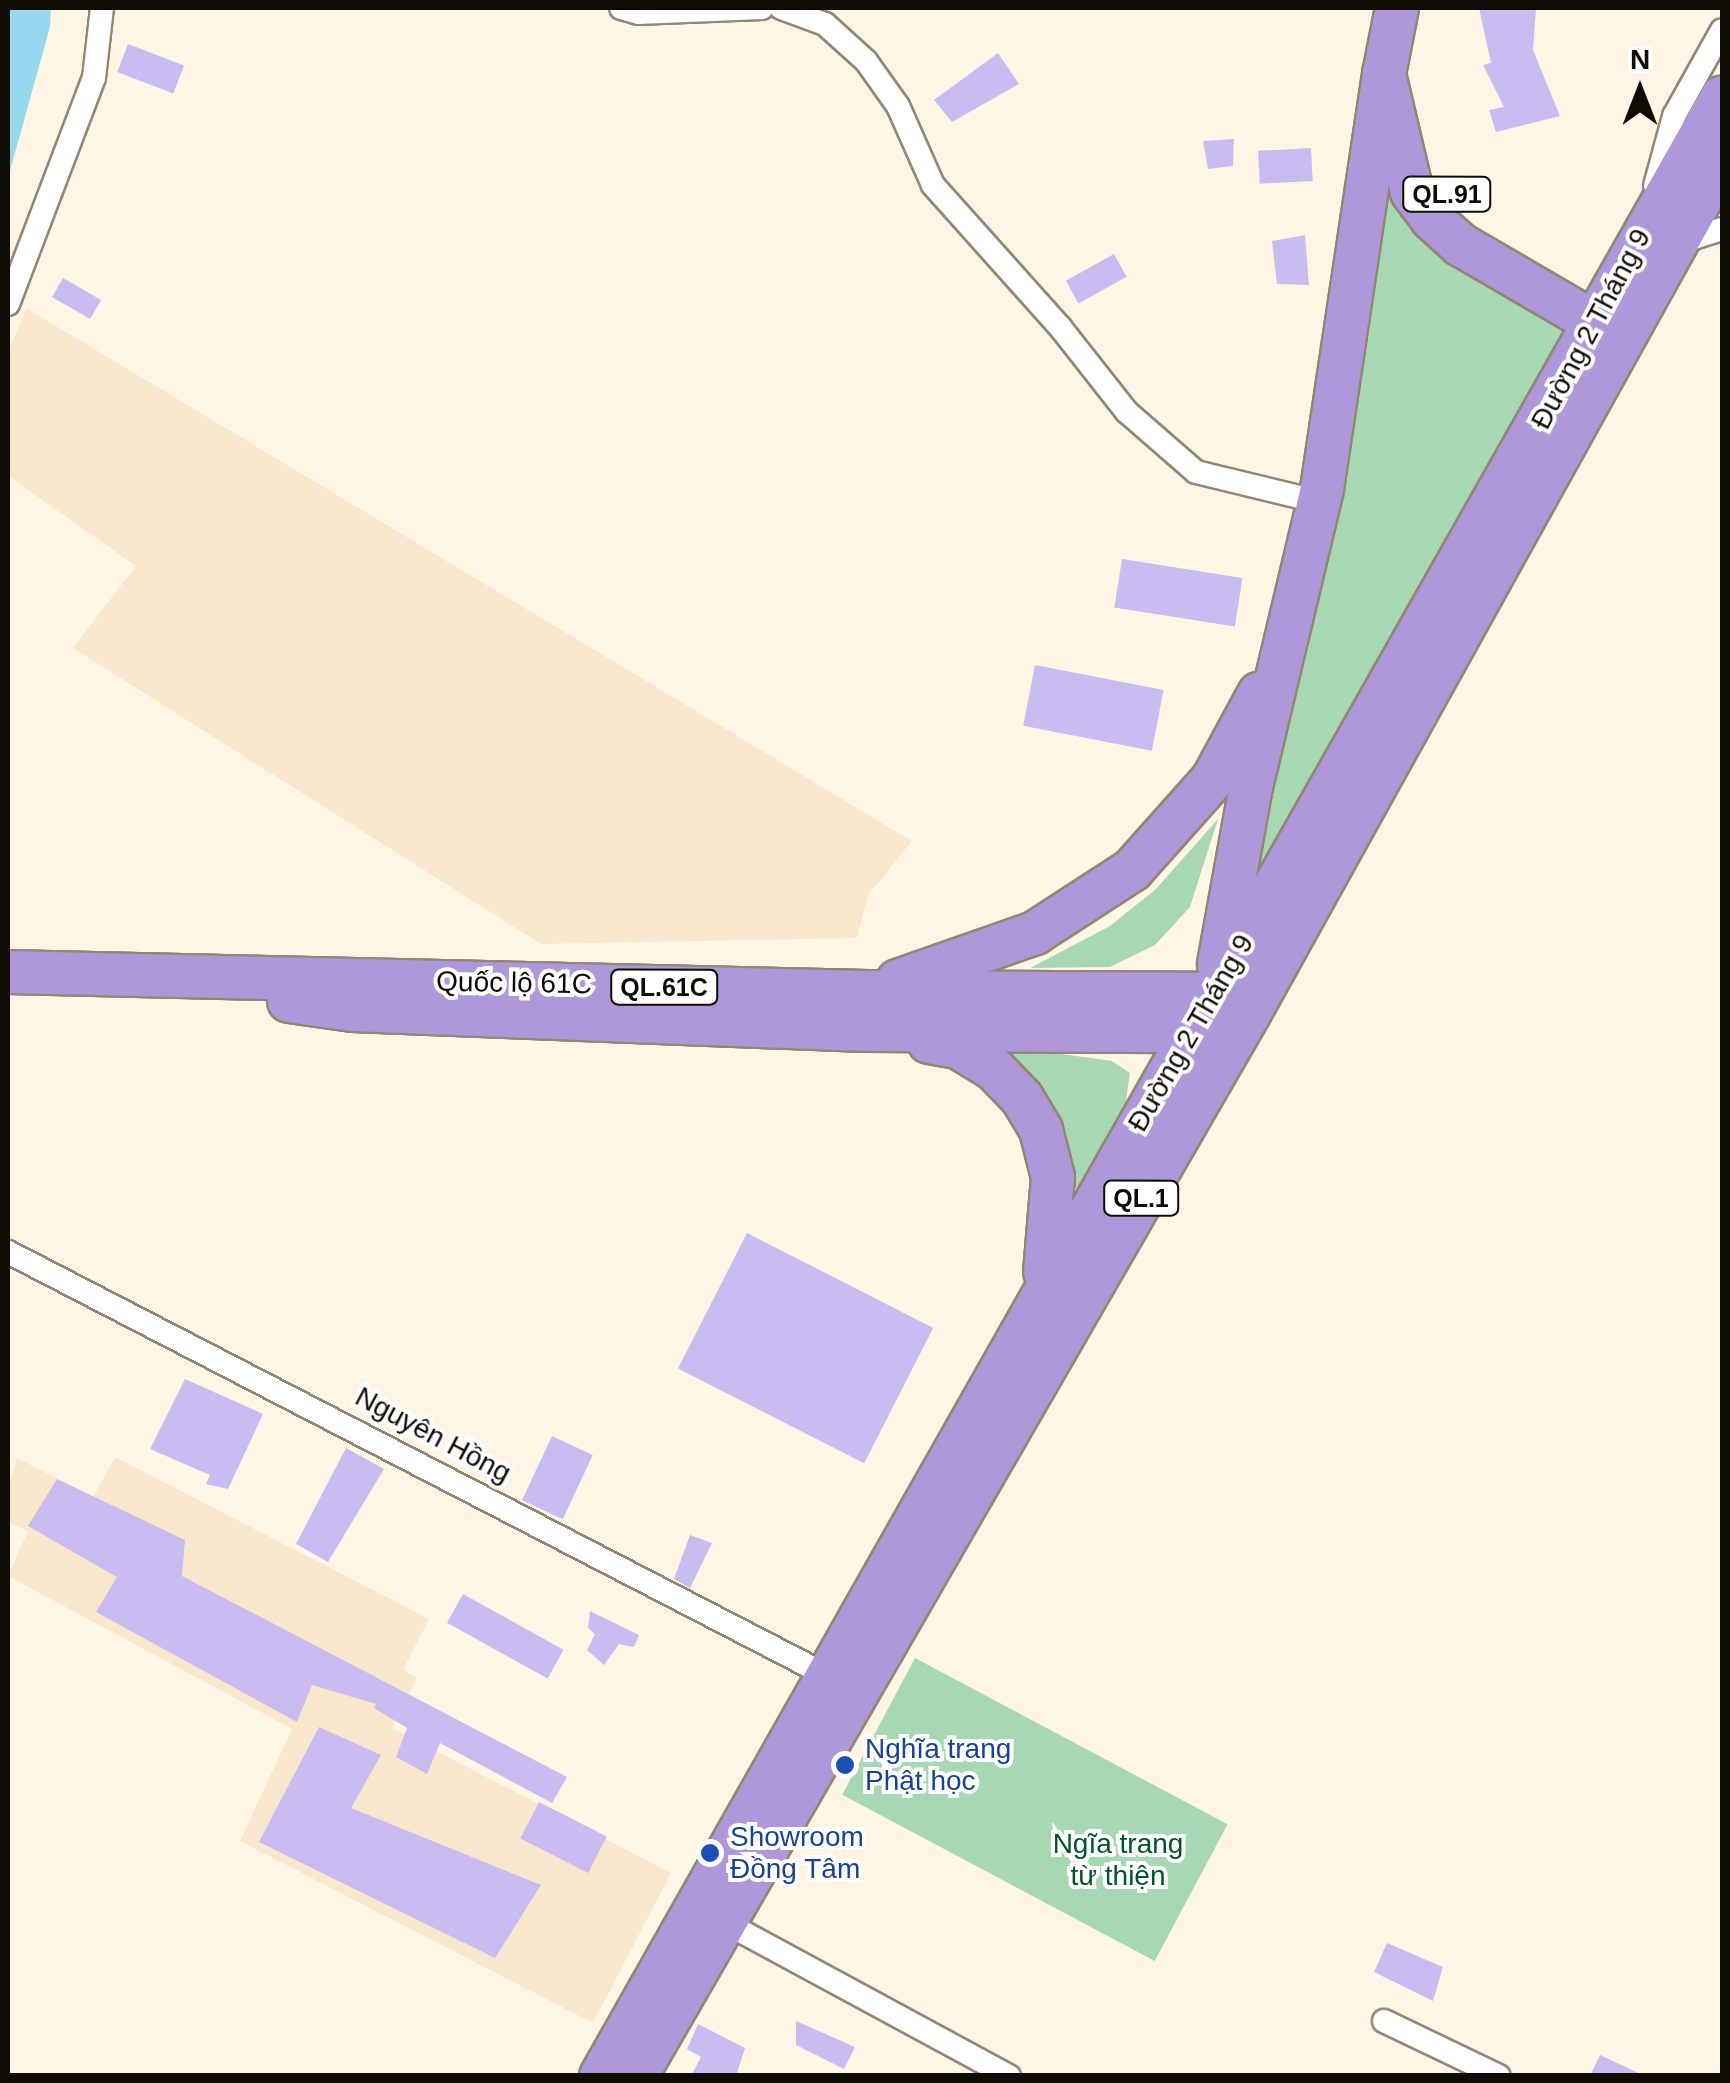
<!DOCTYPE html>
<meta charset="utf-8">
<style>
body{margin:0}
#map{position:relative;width:1730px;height:2083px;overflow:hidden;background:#fff5e4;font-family:Helvetica,sans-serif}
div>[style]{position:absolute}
.built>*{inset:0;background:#f8e7cc}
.green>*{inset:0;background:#a7d7b3;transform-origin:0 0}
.water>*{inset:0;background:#96d9ee}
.building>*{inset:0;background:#c9bcf0;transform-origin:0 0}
.roads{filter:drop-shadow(2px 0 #928774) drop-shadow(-2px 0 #928774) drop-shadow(0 2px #928774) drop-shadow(0 -2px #928774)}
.street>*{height:22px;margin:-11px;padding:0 11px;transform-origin:11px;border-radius:11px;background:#fff}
.highway>*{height:42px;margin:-21px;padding:0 21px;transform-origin:21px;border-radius:21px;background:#af98d9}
.dots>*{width:28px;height:28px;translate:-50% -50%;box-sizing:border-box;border:5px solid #fff;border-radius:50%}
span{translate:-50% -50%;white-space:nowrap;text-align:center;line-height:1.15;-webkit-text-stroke:8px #fff;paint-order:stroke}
.shield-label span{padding:2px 8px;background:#fff;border:2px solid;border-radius:8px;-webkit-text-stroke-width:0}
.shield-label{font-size:25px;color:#0f0b05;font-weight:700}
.street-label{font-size:28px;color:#0f0b05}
.transit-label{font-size:28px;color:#164399}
.left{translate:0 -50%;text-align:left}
.park-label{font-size:28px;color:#005427}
.frame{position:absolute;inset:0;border:10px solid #0f0b05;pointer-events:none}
.north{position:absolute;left:1590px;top:40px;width:100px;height:100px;-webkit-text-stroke:8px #fff;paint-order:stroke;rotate:0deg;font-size:28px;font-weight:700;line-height:40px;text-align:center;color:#0f0b05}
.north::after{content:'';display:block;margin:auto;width:35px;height:45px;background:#0f0b05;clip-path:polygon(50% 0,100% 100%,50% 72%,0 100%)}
</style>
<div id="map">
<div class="built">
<i style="clip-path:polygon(26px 308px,912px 841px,868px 895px,857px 938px,541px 944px,73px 648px,136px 566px,8px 476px,8px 353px)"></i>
<i style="clip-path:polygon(115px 1457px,429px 1619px,403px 1670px,417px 1678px,392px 1728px,671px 1873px,593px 2023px,240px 1841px,292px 1729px,8px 1576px,28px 1531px,8px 1522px,8px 1488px,17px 1458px,93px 1497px)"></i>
</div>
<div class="green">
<i style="clip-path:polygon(1394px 187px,1572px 327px,1247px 903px,1238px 900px,1269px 808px,1309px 645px,1383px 195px)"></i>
<i style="clip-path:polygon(1218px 819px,1190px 907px,1155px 945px,1110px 967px,1030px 968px,1110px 926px,1156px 889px)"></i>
<i style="clip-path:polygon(1026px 1049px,1112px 1061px,1130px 1073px,1125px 1107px,1078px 1197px,1065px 1148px,983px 1050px)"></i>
<i style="left:915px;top:1658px;width:354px;height:155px;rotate:28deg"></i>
</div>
<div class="water">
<i style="clip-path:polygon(8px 8px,51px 8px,50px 27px,8px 178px)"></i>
</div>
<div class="building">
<i style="clip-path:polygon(1479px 8px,1536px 8px,1533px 50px,1560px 116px,1496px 132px,1489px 110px,1504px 107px,1483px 65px,1491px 63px)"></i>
<i style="left:128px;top:44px;width:60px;height:30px;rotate:21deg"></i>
<i style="clip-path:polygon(998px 53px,1019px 84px,952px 122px,934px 100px)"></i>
<i style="clip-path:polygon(1234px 139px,1233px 166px,1208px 169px,1203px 141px)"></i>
<i style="left:1311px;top:148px;width:33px;height:53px;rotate:87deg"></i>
<i style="clip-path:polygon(1305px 235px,1309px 285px,1277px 284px,1272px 241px)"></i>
<i style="left:1114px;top:254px;width:26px;height:55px;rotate:61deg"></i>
<i style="left:63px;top:278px;width:44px;height:22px;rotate:30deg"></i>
<i style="left:1122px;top:559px;width:122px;height:49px;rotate:9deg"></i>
<i style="left:1035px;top:665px;width:131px;height:62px;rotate:11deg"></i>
<i style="left:747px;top:1233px;width:209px;height:152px;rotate:27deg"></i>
<i style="clip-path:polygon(185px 1379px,263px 1414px,228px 1489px,206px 1484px,210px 1475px,150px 1449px)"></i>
<i style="left:552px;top:1436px;width:45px;height:71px;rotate:25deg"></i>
<i style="clip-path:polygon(346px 1448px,384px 1469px,328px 1562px,296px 1544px)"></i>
<i style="clip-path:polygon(57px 1479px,185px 1540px,182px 1576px,567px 1777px,552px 1803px,440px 1743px,427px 1774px,396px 1757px,407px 1728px,374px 1708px,376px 1704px,312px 1685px,297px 1722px,96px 1612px,117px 1577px,28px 1526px)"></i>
<i style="clip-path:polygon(690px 1535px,712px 1543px,690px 1588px,674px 1579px)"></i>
<i style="left:463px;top:1594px;width:115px;height:33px;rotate:29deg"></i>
<i style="clip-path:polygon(590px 1611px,639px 1635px,634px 1647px,619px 1644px,604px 1665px,587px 1650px,595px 1634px,588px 1628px)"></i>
<i style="clip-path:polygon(319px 1727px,381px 1755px,351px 1808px,541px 1885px,495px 1958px,259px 1842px)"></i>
<i style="left:539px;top:1802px;width:76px;height:41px;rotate:27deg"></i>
<i style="clip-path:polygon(1387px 1943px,1443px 1967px,1433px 2001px,1374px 1972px)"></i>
<i style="clip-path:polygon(796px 2021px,855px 2047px,844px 2069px,796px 2045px)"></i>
<i style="clip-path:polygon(698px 2024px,745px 2048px,736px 2076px,691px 2076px,701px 2057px,687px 2049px)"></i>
<i style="clip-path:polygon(1600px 2055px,1645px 2076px,1590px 2076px)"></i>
</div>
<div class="roads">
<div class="street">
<i style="left:621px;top:8px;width:18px;rotate:16deg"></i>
<i style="left:638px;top:13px;width:124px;rotate:-2.3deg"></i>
<i style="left:781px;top:8px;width:47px;rotate:20deg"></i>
<i style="left:825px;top:24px;width:55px;rotate:42.1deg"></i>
<i style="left:866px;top:61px;width:55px;rotate:54.6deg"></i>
<i style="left:898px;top:106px;width:86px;rotate:66.1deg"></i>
<i style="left:933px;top:185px;width:191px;rotate:48.2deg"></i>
<i style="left:1060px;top:327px;width:108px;rotate:51.8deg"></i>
<i style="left:1127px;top:412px;width:91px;rotate:41deg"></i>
<i style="left:1196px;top:472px;width:128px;rotate:13.6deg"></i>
<i style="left:1655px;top:186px;width:73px;rotate:-74.8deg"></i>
<i style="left:1674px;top:116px;width:98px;rotate:-60.8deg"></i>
<i style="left:1675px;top:244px;width:49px;rotate:-17.7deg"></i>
<i style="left:8px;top:304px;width:242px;rotate:-69.2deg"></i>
<i style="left:94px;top:78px;width:70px;rotate:-83.5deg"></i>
<i style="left:8px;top:1252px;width:923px;rotate:27.34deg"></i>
<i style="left:724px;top:1922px;width:324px;rotate:28.4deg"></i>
<i style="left:1384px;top:2021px;width:127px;rotate:25.6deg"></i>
</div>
<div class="highway">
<i style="left:1397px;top:8px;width:67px;rotate:101.1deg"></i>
<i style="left:1384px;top:74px;width:121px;rotate:76.7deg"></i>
<i style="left:1412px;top:192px;width:34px;rotate:53deg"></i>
<i style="left:1432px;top:219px;width:39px;rotate:42deg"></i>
<i style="left:1461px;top:245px;width:185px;rotate:30.2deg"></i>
<i style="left:1219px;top:964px;width:176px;rotate:-79.8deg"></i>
<i style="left:1250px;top:791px;width:310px;rotate:-76.6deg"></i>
<i style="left:1322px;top:489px;width:420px;rotate:-81.5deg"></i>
<i style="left:8px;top:972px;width:860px;rotate:1.33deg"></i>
<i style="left:868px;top:992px;width:345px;rotate:0.3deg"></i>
<i style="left:1213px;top:994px;width:24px;rotate:28deg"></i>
<i style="left:898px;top:981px;width:145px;rotate:-19.3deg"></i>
<i style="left:1035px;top:933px;width:116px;rotate:-33deg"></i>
<i style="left:1132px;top:870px;width:122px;rotate:-48.3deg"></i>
<i style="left:1213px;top:779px;width:97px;rotate:-61.6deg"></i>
<i style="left:289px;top:1001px;width:64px;rotate:8.1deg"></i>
<i style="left:352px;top:1010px;width:512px;rotate:2.24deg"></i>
<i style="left:864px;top:1030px;width:329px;rotate:0.2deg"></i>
<i style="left:1193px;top:1031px;width:24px;rotate:28deg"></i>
<i style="left:929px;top:1042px;width:29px;rotate:10deg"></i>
<i style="left:958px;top:1047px;width:42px;rotate:31.4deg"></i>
<i style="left:994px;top:1069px;width:40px;rotate:46deg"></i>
<i style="left:1022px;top:1098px;width:37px;rotate:59deg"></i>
<i style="left:1041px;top:1130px;width:49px;rotate:75.7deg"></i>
<i style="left:1053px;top:1177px;width:95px;rotate:94.8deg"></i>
<i style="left:601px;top:2076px;width:2274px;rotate:-60.47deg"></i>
<i style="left:636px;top:2076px;width:1228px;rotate:-60.01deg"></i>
<i style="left:1250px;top:1012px;width:973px;rotate:-60.99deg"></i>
</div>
</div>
<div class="dots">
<i style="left:845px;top:1765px;background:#1a4fb4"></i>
<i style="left:710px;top:1853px;background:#1a4fb4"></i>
</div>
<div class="shield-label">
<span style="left:1447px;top:194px">QL.91</span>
<span style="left:664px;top:987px">QL.61C</span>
<span style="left:1141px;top:1198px">QL.1</span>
</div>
<div class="street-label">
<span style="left:1591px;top:329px;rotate:-62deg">Đường 2 Tháng 9</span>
<span style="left:514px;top:983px;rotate:1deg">Quốc lộ 61C</span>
<span style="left:1191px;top:1033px;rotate:-60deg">Đường 2 Tháng 9</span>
<span style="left:433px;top:1435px;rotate:28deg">Nguyên Hồng</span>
</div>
<div class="transit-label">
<span class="left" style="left:865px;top:1765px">Nghĩa trang<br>Phật học</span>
<span class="left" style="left:730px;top:1853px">Showroom<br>Đồng Tâm</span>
</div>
<div class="park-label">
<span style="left:1118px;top:1860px">Ngĩa trang<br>từ thiện</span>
</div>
<div class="frame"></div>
<div class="north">N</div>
</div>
